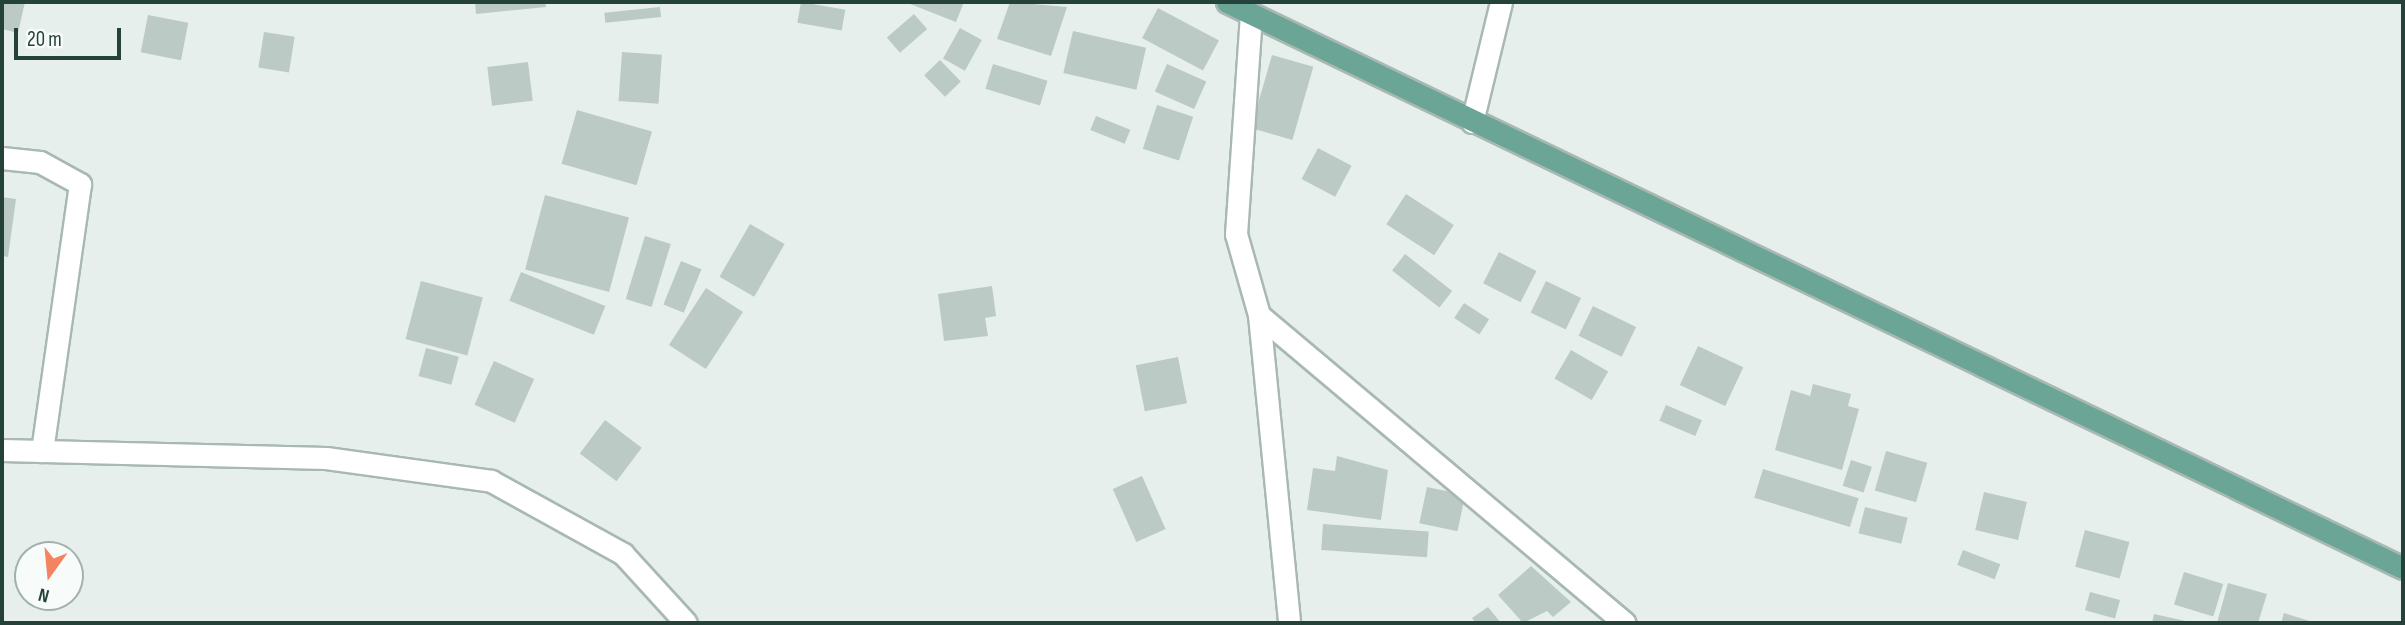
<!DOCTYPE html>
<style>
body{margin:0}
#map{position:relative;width:2405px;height:625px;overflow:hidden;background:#e6efeb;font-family:"Sofia Sans Condensed",sans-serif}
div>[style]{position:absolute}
.building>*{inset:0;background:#bbcac4;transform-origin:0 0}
.roads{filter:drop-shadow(2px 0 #a8b8b2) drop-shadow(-2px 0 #a8b8b2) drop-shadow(0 2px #a8b8b2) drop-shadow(0 -2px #a8b8b2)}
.minor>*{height:21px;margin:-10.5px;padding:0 10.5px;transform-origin:10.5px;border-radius:10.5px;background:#fff}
.major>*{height:21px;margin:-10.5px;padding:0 10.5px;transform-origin:10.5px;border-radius:10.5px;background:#6aa596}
span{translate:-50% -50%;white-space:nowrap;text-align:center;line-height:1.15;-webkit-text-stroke:5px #f7fbf9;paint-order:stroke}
.frame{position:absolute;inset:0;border:4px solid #24423a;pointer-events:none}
.north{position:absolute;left:14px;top:541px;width:70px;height:70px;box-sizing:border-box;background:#f7fbf9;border:2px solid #a3b1ad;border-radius:50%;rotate:195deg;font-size:19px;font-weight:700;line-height:28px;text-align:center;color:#24423a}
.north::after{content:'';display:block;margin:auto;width:24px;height:32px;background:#f4845f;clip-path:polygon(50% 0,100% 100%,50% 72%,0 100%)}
.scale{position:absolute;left:14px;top:28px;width:107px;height:32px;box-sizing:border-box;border:4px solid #24423a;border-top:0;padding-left:9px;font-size:21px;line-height:24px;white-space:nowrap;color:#24423a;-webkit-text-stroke:5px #f7fbf9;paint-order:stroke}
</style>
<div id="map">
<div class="building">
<i style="clip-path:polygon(2px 2px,25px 2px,18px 33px,2px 29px)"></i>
<i style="clip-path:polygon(475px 2px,545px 2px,546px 7px,476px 14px)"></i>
<i style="left:801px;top:2px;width:45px;height:21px;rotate:10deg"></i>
<i style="clip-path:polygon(905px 2px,964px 2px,956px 22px)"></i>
<i style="clip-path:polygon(1010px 2px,1067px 7px,1051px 56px,997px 39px)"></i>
<i style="left:660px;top:7px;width:10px;height:56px;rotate:84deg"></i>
<i style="left:1158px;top:8px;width:69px;height:34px;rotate:28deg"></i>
<i style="left:914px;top:14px;width:20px;height:36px;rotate:49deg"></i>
<i style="left:148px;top:15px;width:41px;height:38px;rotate:11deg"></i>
<i style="left:960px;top:28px;width:25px;height:35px;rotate:29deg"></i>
<i style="left:1073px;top:31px;width:75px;height:43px;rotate:13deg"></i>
<i style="left:264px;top:32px;width:31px;height:36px;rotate:9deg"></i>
<i style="left:622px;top:52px;width:40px;height:49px;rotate:4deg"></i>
<i style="left:1272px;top:55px;width:43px;height:76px;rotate:16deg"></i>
<i style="left:940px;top:60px;width:30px;height:22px;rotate:46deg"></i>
<i style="left:528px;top:62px;width:39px;height:41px;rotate:83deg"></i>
<i style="left:993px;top:64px;width:57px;height:26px;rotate:17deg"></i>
<i style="left:1167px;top:64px;width:43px;height:30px;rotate:24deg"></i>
<i style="left:1157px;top:105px;width:38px;height:46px;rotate:18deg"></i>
<i style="left:577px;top:110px;width:78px;height:56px;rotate:16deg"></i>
<i style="left:1096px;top:116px;width:37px;height:15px;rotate:22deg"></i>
<i style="left:1318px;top:148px;width:38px;height:35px;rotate:28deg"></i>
<i style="left:1406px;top:194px;width:57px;height:36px;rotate:33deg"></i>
<i style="left:545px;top:195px;width:87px;height:77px;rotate:15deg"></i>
<i style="clip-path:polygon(2px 197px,16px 199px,8px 257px,2px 256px)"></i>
<i style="left:750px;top:224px;width:40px;height:61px;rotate:30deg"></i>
<i style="left:645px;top:236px;width:27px;height:66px;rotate:17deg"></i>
<i style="left:1499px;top:252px;width:42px;height:35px;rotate:27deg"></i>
<i style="left:1405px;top:254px;width:60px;height:21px;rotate:38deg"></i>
<i style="left:681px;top:261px;width:22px;height:47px;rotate:22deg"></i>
<i style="left:521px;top:272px;width:91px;height:31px;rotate:22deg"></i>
<i style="left:421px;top:281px;width:64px;height:60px;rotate:15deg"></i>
<i style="left:1546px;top:281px;width:39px;height:35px;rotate:26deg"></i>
<i style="clip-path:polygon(992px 286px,996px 316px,985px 318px,988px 336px,944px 341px,938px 294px)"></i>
<i style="left:706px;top:288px;width:44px;height:68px;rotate:33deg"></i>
<i style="left:1464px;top:303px;width:30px;height:18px;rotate:33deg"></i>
<i style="left:1593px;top:306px;width:48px;height:33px;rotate:26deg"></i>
<i style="left:1698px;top:346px;width:50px;height:43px;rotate:25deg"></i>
<i style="left:426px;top:348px;width:34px;height:29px;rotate:15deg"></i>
<i style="left:1571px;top:350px;width:43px;height:33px;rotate:30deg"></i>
<i style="left:1178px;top:357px;width:47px;height:43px;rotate:79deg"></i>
<i style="left:494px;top:361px;width:44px;height:48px;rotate:24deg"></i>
<i style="clip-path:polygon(1813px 384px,1851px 394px,1848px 406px,1859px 409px,1842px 470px,1775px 450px,1791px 390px,1810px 396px)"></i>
<i style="left:1666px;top:405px;width:39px;height:17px;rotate:23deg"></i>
<i style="left:605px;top:420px;width:46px;height:42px;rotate:37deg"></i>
<i style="left:1886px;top:451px;width:43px;height:41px;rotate:16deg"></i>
<i style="clip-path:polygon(1337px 456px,1388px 470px,1381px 520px,1307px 510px,1313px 468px,1335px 471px)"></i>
<i style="left:1851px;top:460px;width:22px;height:27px;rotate:18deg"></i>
<i style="left:1763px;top:469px;width:100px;height:30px;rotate:17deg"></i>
<i style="left:1142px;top:476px;width:58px;height:32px;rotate:66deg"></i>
<i style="left:1427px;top:487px;width:39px;height:37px;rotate:12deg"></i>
<i style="left:1984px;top:492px;width:44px;height:39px;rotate:13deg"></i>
<i style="left:1865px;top:507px;width:44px;height:27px;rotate:14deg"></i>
<i style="left:1323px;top:524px;width:106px;height:26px;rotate:4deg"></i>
<i style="left:2085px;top:530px;width:46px;height:38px;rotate:15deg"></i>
<i style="left:1963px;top:550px;width:40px;height:16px;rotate:21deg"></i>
<i style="clip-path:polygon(1531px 566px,1571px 602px,1553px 617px,1547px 611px,1523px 623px,1498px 595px)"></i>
<i style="left:2184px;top:572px;width:41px;height:34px;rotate:17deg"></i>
<i style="clip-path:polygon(2228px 583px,2267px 594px,2258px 623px,2217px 623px)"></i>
<i style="left:2090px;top:592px;width:31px;height:19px;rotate:15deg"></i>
<i style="clip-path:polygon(1488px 607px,1501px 623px,1476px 623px,1472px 618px)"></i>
<i style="clip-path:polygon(2284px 613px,2316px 623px,2281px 623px)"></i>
<i style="clip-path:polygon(2154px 614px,2190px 622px,2189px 623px,2152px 623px)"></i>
</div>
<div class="roads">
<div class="minor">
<i style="left:1251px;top:14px;width:221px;rotate:93.9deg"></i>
<i style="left:1236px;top:234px;width:84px;rotate:74.1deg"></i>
<i style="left:1259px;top:315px;width:478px;rotate:40.1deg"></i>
<i style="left:1472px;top:122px;width:123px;rotate:-76.4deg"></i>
<i style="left:2px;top:158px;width:38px;rotate:6deg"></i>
<i style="left:40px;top:162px;width:46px;rotate:28.8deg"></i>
<i style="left:80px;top:184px;width:270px;rotate:98.1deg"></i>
<i style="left:1259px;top:315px;width:309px;rotate:84.4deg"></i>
<i style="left:2px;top:450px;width:324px;rotate:1.4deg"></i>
<i style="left:326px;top:458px;width:167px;rotate:7.9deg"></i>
<i style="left:491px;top:481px;width:151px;rotate:28.9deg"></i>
<i style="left:623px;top:554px;width:93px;rotate:47.6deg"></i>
</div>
<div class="major">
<i style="left:1227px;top:2px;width:1305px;rotate:25.7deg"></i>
</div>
</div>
<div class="frame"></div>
<div class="north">N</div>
<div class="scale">20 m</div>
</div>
